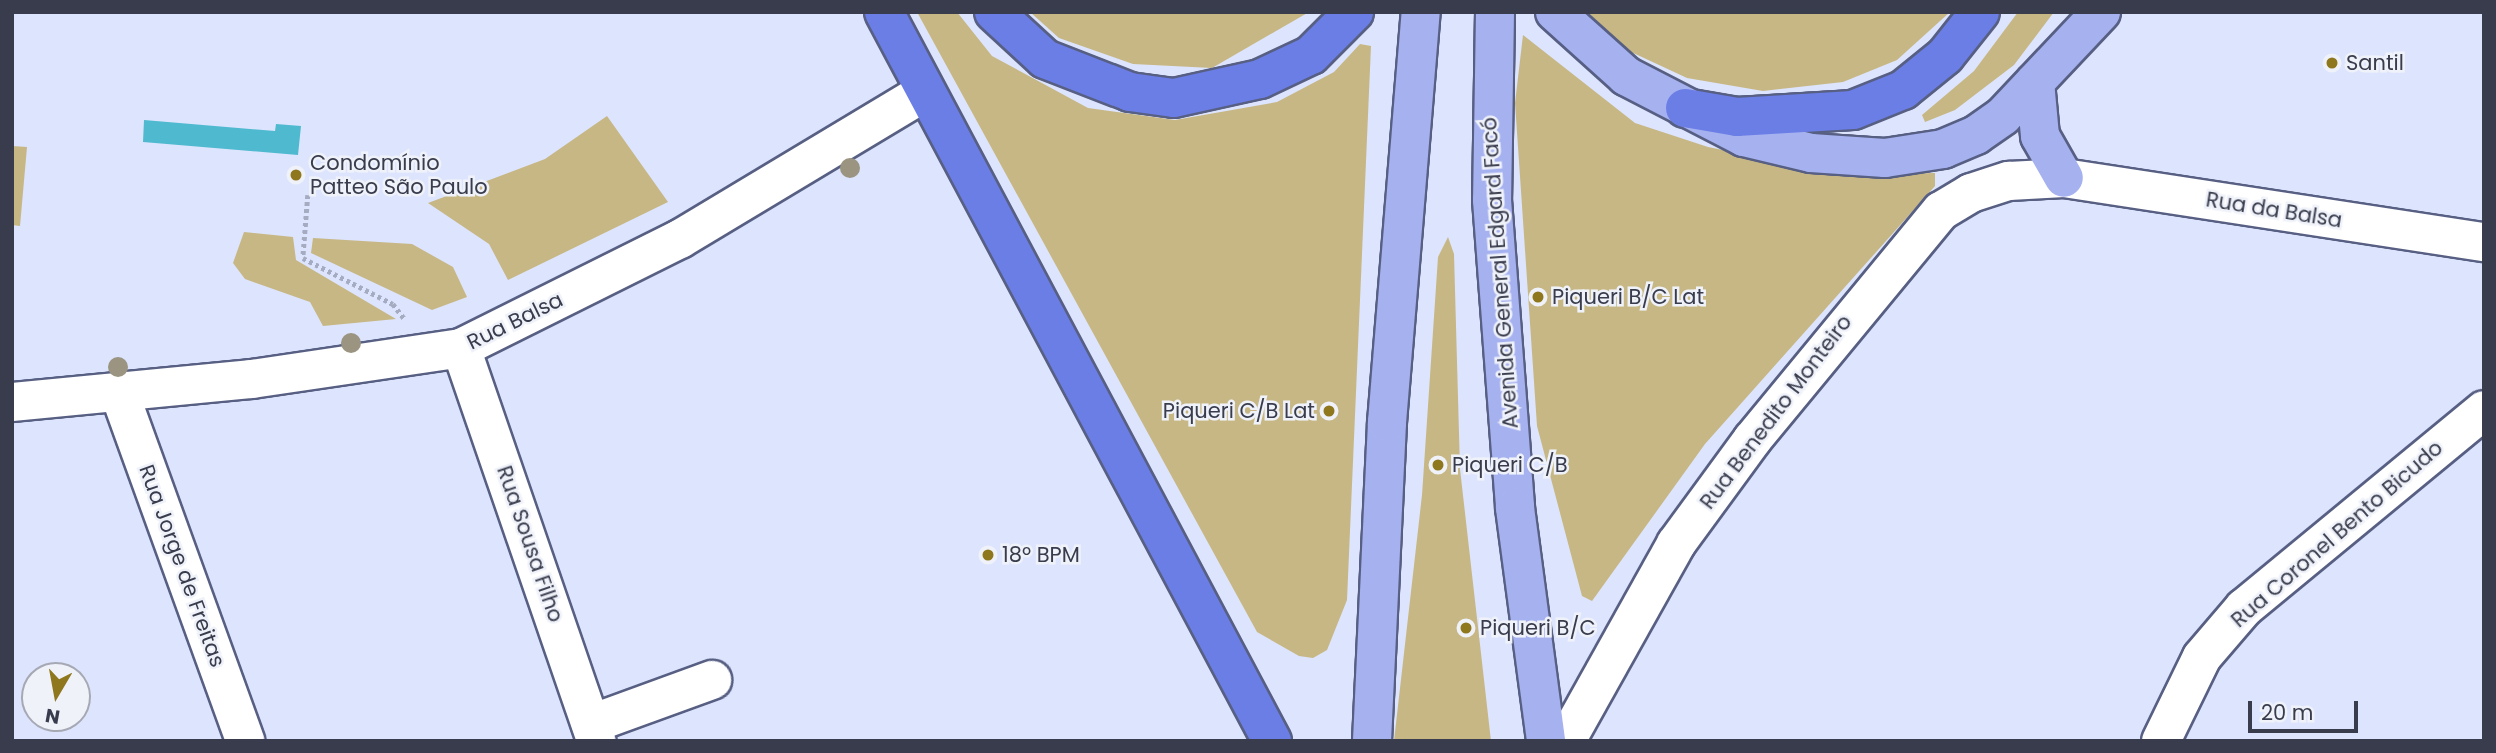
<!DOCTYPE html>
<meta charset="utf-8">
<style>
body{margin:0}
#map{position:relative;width:2496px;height:753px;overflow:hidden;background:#dde4fd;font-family:Poppins,sans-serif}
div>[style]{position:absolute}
.green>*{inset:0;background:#c7b784}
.water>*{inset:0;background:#4fbacf}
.path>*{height:4.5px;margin-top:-2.25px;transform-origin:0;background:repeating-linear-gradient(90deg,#a5abc1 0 3.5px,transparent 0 7px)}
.roads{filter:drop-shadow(2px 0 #575f83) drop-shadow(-2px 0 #575f83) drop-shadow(0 2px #575f83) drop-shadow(0 -2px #575f83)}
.minor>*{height:38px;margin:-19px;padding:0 19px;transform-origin:19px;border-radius:19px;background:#fff}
.major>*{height:38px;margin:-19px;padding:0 19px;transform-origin:19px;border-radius:19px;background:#a6b2f0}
.highway>*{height:38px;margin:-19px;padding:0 19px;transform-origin:19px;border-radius:19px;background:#6b7ee6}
.trees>*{width:20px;height:20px;margin:-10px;border-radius:50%;background:#9a9480}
.dots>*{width:19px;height:19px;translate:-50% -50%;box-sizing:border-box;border:4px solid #f0f2fa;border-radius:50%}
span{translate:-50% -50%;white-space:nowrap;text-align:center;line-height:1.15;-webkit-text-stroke:5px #f0f2fa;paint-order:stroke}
.poi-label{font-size:21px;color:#383c4c}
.left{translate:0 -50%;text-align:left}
.right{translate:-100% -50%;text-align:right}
.street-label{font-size:21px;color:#383c4c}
.frame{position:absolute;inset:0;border:14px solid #383c4c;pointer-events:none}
.north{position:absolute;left:21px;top:662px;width:70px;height:70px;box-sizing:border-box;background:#f0f2fa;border:2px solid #a6a9b4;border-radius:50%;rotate:190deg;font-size:19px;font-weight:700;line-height:28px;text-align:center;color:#383c4c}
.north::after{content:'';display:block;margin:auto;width:24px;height:32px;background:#8f771d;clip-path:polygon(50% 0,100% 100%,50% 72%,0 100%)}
.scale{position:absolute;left:2248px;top:701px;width:110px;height:32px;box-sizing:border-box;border:4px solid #383c4c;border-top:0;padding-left:9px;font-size:21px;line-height:24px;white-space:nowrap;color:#383c4c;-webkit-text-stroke:5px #f0f2fa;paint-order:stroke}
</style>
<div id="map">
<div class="green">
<i style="clip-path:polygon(917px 12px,957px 12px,992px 56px,1088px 108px,1175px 120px,1277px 102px,1334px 72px,1360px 44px,1371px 46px,1347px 600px,1327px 650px,1313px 658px,1299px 656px,1257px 632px)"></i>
<i style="clip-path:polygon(1030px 12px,1309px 12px,1212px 68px,1133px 64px,1059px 38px)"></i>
<i style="clip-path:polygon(1587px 12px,1950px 12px,1897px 60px,1843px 82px,1763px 91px,1687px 78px,1629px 51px)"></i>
<i style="clip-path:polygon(2018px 12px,2054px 12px,2014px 65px,1955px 110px,1925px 122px,1922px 115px,1974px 71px)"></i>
<i style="clip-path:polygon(1523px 35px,1635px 123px,1708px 147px,1846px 175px,1935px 173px,1935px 186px,1705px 444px,1592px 601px,1582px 596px,1537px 426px,1515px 103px)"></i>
<i style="clip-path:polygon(607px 116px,668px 202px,508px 280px,489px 244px,428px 203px,545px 159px)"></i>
<i style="clip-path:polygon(12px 146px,27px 147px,20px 226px,12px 225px)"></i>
<i style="clip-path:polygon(244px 232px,293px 237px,296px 260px,396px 319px,323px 326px,310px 302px,245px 279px,233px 263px)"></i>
<i style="clip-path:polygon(1448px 237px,1454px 254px,1460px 469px,1491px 741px,1394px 741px,1422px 495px,1438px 257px)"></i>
<i style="clip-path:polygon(313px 238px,412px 244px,453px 267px,467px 297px,432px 310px,311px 253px)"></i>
</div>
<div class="water">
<i style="clip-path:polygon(144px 120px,275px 131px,276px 124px,301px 126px,298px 155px,143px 142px)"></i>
</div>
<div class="path">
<i style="left:308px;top:195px;width:63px;rotate:94.5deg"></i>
<i style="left:303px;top:258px;width:101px;rotate:27.1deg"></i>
<i style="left:393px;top:304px;width:18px;rotate:52deg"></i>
</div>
<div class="roads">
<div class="minor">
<i style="left:461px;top:348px;width:416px;rotate:71deg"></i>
<i style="left:119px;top:392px;width:371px;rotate:70.1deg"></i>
<i style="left:12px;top:402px;width:241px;rotate:-5.5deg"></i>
<i style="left:252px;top:379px;width:211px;rotate:-8.4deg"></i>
<i style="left:461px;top:348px;width:245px;rotate:-26.5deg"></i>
<i style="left:680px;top:239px;width:286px;rotate:-31deg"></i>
<i style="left:591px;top:724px;width:129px;rotate:-20deg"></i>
<i style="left:1566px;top:741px;width:226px;rotate:-60.8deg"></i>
<i style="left:1676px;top:544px;width:129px;rotate:-53.8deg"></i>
<i style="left:1752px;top:440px;width:297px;rotate:-50.5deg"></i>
<i style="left:1941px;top:211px;width:35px;rotate:-31deg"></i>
<i style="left:1971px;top:193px;width:40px;rotate:-18deg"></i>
<i style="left:2009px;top:181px;width:55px;rotate:-3.1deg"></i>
<i style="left:2064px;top:178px;width:425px;rotate:8.7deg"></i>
<i style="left:2161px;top:741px;width:93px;rotate:-64deg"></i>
<i style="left:2202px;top:657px;width:65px;rotate:-49.4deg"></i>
<i style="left:2244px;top:608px;width:311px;rotate:-39.5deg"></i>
</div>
<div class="major">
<i style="left:1495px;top:12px;width:188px;rotate:90.9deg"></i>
<i style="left:1492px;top:200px;width:309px;rotate:85.7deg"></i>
<i style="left:1515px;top:508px;width:235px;rotate:82.4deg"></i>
<i style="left:1555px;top:12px;width:96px;rotate:42deg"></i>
<i style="left:1626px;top:76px;width:133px;rotate:27.3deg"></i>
<i style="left:1744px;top:137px;width:69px;rotate:13.4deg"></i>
<i style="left:1811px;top:153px;width:74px;rotate:3.9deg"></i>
<i style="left:1885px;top:158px;width:59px;rotate:-8.8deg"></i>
<i style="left:1943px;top:149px;width:36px;rotate:-23deg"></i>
<i style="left:1976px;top:135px;width:33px;rotate:-35deg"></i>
<i style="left:2003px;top:116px;width:143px;rotate:-46.7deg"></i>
<i style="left:2035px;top:82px;width:54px;rotate:84.7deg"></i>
<i style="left:2040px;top:136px;width:48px;rotate:60.3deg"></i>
<i style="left:1372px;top:741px;width:319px;rotate:-87.3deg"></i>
<i style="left:1387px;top:422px;width:411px;rotate:-85.3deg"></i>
</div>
<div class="highway">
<i style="left:884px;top:12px;width:826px;rotate:61.98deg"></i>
<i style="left:994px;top:12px;width:69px;rotate:42.7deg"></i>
<i style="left:1045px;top:59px;width:91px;rotate:21.2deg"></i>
<i style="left:1130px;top:92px;width:44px;rotate:7.8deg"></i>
<i style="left:1174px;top:98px;width:88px;rotate:-12.5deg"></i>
<i style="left:1260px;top:79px;width:56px;rotate:-25.2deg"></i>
<i style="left:1311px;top:55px;width:61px;rotate:-45deg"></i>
<i style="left:1685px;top:108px;width:53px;rotate:9.8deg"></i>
<i style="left:1737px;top:117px;width:116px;rotate:-3.5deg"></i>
<i style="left:1853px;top:110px;width:54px;rotate:-21.8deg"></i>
<i style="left:1903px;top:90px;width:54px;rotate:-39deg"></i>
<i style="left:1945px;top:56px;width:56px;rotate:-51.5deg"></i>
</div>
</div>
<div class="trees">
<i style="left:850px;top:168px"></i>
<i style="left:351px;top:343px"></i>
<i style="left:118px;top:367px"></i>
</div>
<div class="dots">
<i style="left:2332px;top:63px;background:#8f771d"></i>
<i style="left:296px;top:175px;background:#8f771d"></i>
<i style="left:1538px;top:297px;background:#8f771d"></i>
<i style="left:1329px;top:411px;background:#8f771d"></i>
<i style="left:1438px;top:465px;background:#8f771d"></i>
<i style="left:988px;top:555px;background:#8f771d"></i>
<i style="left:1466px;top:628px;background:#8f771d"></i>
</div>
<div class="poi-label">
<span class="left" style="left:2346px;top:63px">Santil</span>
<span class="left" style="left:310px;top:175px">Condomínio<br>Patteo São Paulo</span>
<span class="left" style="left:1552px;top:297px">Piqueri B/C Lat</span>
<span class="right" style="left:1315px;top:411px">Piqueri C/B Lat</span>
<span class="left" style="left:1452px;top:465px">Piqueri C/B</span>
<span class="left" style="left:1002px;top:555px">18º BPM</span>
<span class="left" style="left:1480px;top:628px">Piqueri B/C</span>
</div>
<div class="street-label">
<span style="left:2274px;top:210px;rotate:9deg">Rua da Balsa</span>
<span style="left:1500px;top:273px;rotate:-94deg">Avenida General Edgard Facó</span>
<span style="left:515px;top:321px;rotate:-26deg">Rua Balsa</span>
<span style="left:1776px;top:412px;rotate:-53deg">Rua Benedito Monteiro</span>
<span style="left:2337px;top:534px;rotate:-41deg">Rua Coronel Bento Bicudo</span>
<span style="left:530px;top:544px;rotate:71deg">Rua Sousa Filho</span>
<span style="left:182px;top:566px;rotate:70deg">Rua Jorge de Freitas</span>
</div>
<div class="frame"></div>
<div class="north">N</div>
<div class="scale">20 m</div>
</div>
